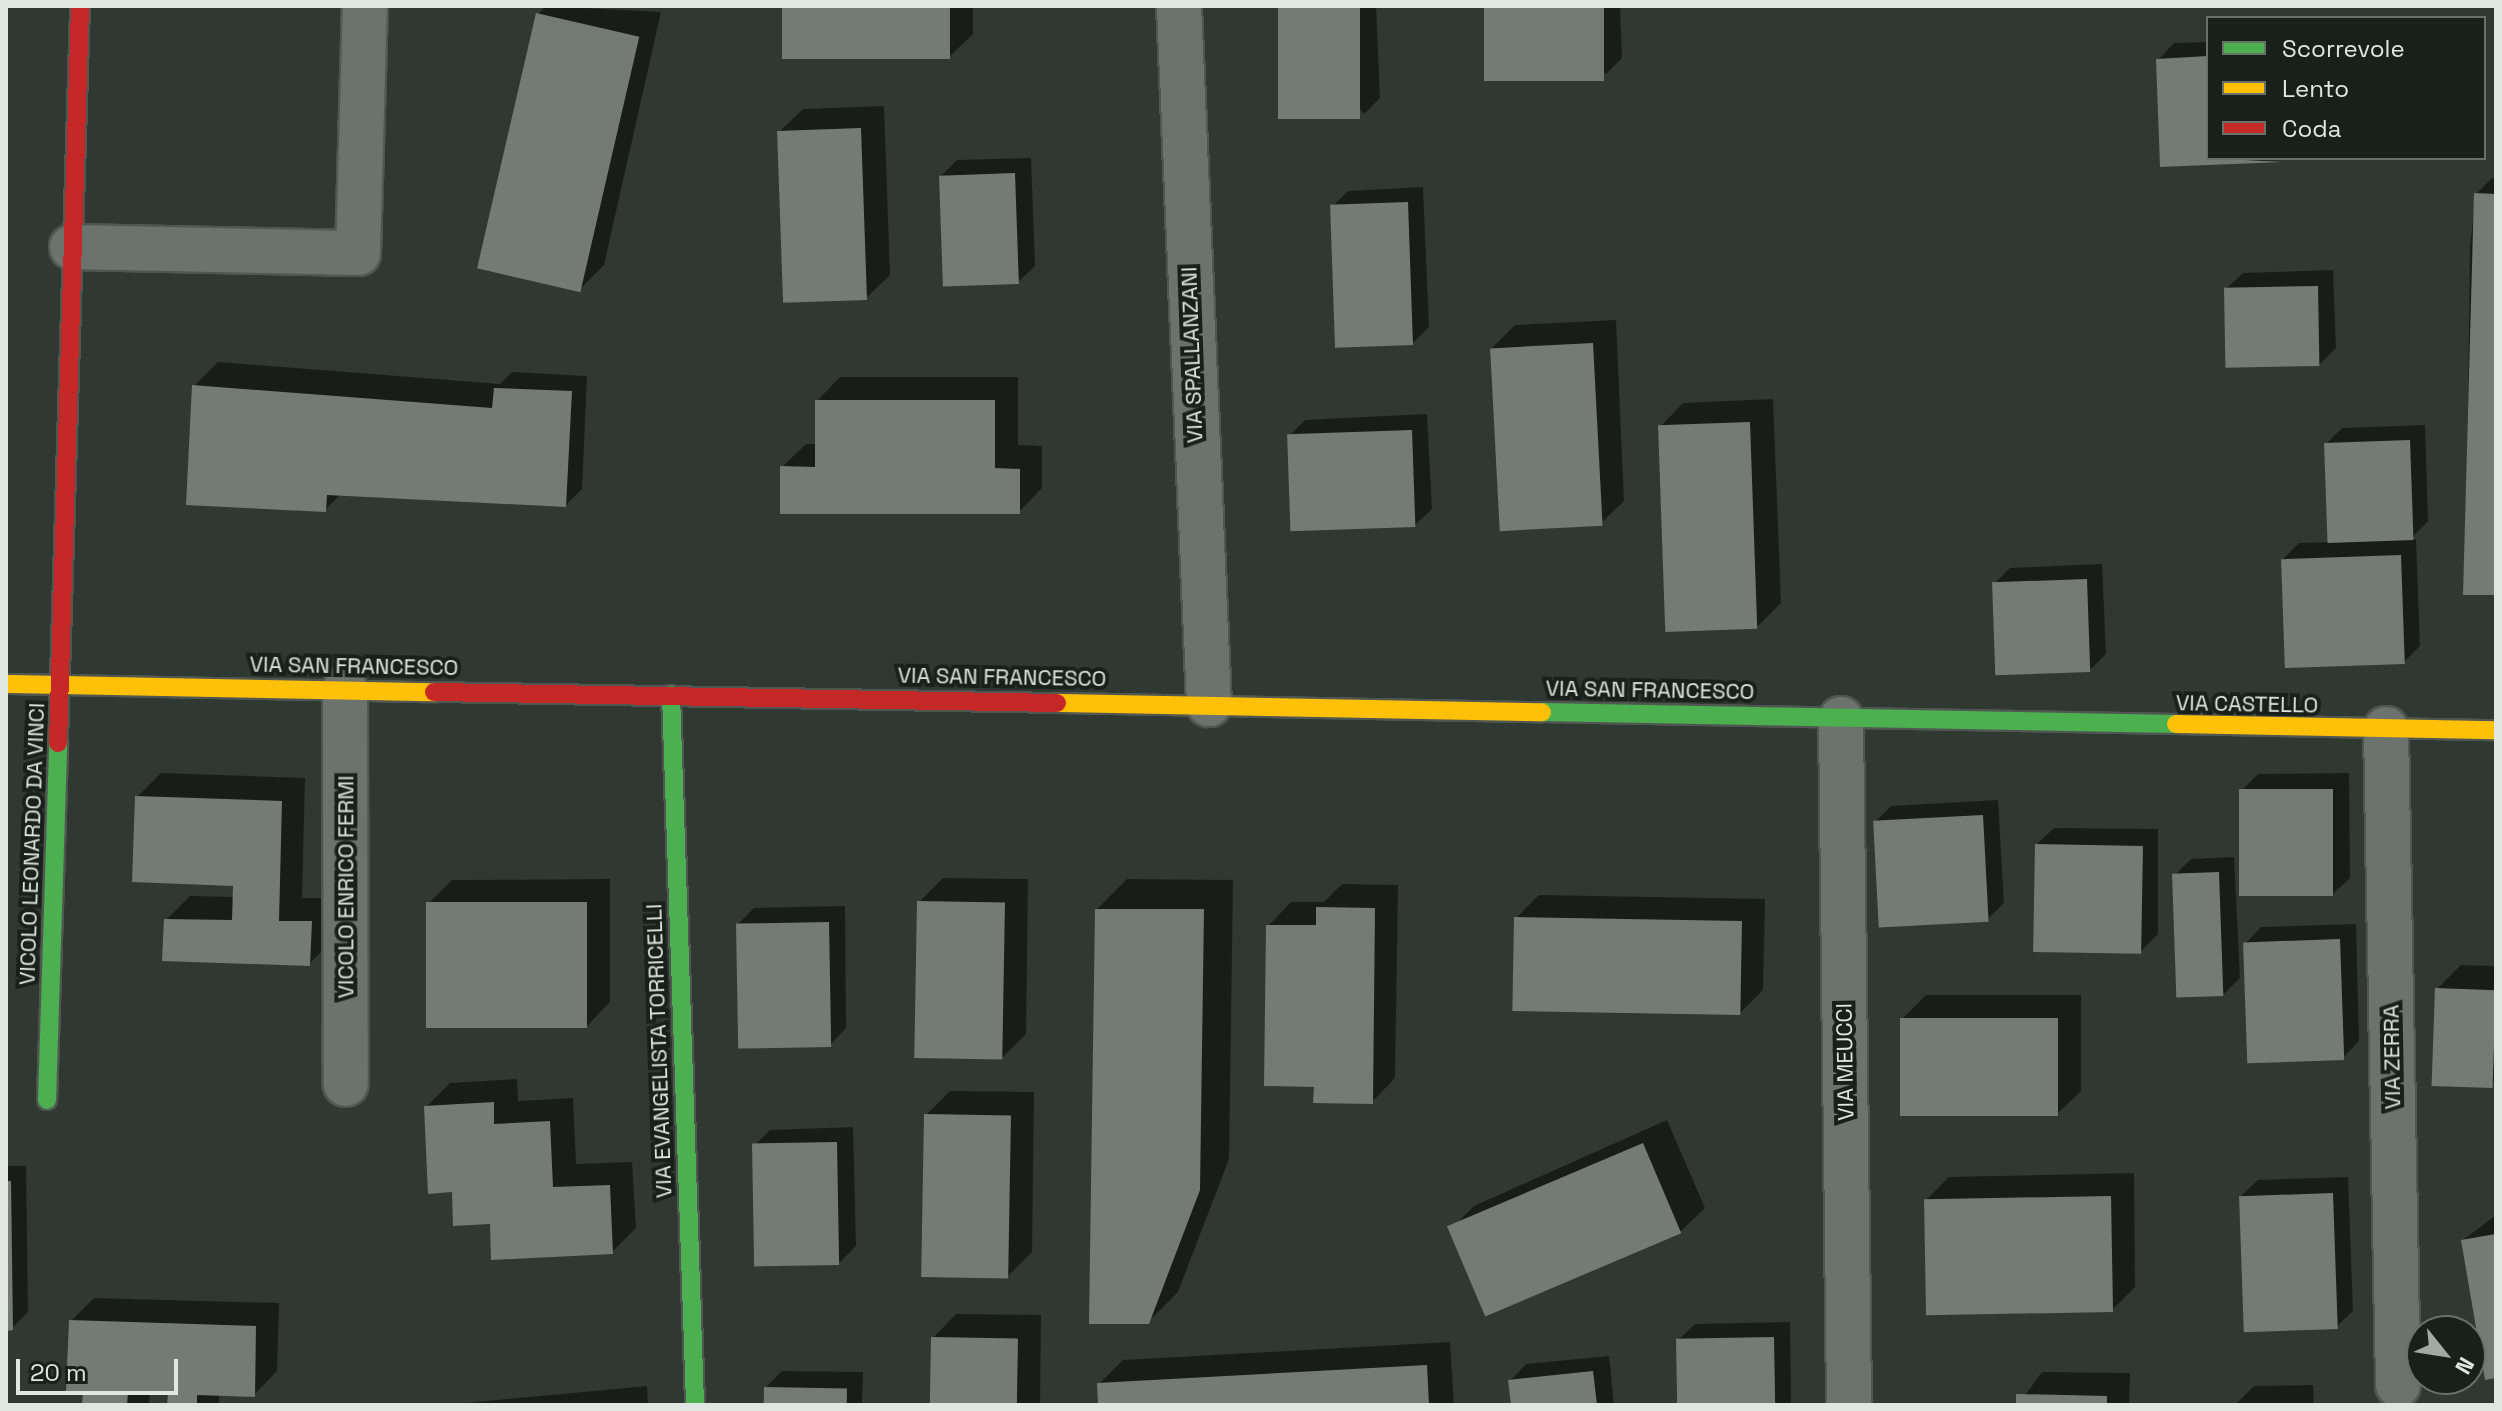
<!DOCTYPE html>
<style>
body{margin:0}
#map{position:relative;width:2502px;height:1411px;overflow:hidden;background:#303832;font-family:"Space Grotesk",sans-serif}
div>[style]{position:absolute}
.shadow>*{inset:0;background:#0007}
.building>*{inset:0;background:#747b76;transform-origin:0 0}
.roads{filter:drop-shadow(2px 0 #505752) drop-shadow(-2px 0 #505752) drop-shadow(0 2px #505752) drop-shadow(0 -2px #505752)}
.street>*{height:44px;margin:-22px;padding:0 22px;transform-origin:22px;border-radius:22px;background:#6c726e}
.fast>*{height:18px;margin:-9px;padding:0 9px;transform-origin:9px;border-radius:9px;background:#4caf50}
.slow>*{height:18px;margin:-9px;padding:0 9px;transform-origin:9px;border-radius:9px;background:#ffc107}
.jam>*{height:18px;margin:-9px;padding:0 9px;transform-origin:9px;border-radius:9px;background:#c62828}
span{translate:-50% -50%;white-space:nowrap;text-align:center;line-height:1.15;-webkit-text-stroke:8px #19201b;paint-order:stroke}
.street-label{font-size:22px;color:#dee7e1}
.frame{position:absolute;inset:0;border:8px solid #dee7e1;pointer-events:none}
.legend{position:absolute;left:2206px;top:16px;width:280px;height:144px;box-sizing:border-box;background:#19201b;border:2px solid #68706a;margin:0;padding:10px 14px;list-style:none;font-size:24px;color:#dee7e1}
.legend li{display:flex;align-items:center;gap:16px;height:40px}
.legend b{width:40px;border:2px solid #68706a}
.north{position:absolute;left:2406px;top:1315px;width:80px;height:80px;box-sizing:border-box;background:#19201b;border:2px solid #68706a;border-radius:50%;rotate:120deg;font-size:22px;font-weight:700;line-height:32px;text-align:center;color:#dee7e1}
.north::after{content:'';display:block;margin:auto;width:28px;height:36px;background:#a1aaa4;clip-path:polygon(50% 0,100% 100%,50% 72%,0 100%)}
.scale{position:absolute;left:16px;top:1359px;width:162px;height:36px;box-sizing:border-box;border:4px solid #dee7e1;border-top:0;padding-left:10px;font-size:24px;line-height:28px;white-space:nowrap;color:#dee7e1;-webkit-text-stroke:6px #19201b;paint-order:stroke}
</style>
<div id="map">
<div class="shadow">
<i style="clip-path:polygon(546px 6px,661px 12px,604px 265px,580px 289px,538px 14px)"></i>
<i style="clip-path:polygon(784px 6px,973px 6px,973px 34px,949px 57px)"></i>
<i style="clip-path:polygon(1280px 6px,1376px 6px,1380px 98px,1364px 114px)"></i>
<i style="clip-path:polygon(1486px 6px,1620px 6px,1622px 58px,1606px 74px)"></i>
<i style="clip-path:polygon(2208px 42px,2208px 158px,2281px 160px,2162px 165px,2158px 60px,2174px 43px)"></i>
<i style="clip-path:polygon(884px 106px,890px 275px,866px 298px,779px 132px,803px 109px)"></i>
<i style="clip-path:polygon(1031px 158px,1035px 266px,1018px 282px,941px 176px,957px 160px)"></i>
<i style="clip-path:polygon(2492px 178px,2496px 178px,2496px 593px,2467px 492px,2470px 247px,2476px 194px)"></i>
<i style="clip-path:polygon(1423px 187px,1429px 327px,1413px 343px,1332px 207px,1348px 191px)"></i>
<i style="clip-path:polygon(2333px 270px,2336px 348px,2320px 364px,2226px 289px,2243px 273px)"></i>
<i style="clip-path:polygon(1616px 320px,1624px 501px,1600px 524px,1492px 348px,1515px 325px)"></i>
<i style="clip-path:polygon(218px 362px,500px 384px,512px 372px,587px 376px,582px 489px,566px 505px,341px 494px,325px 510px,194px 386px)"></i>
<i style="clip-path:polygon(840px 377px,1018px 377px,1018px 445px,1042px 446px,1042px 488px,1019px 512px,782px 467px,806px 444px,817px 444px,817px 401px)"></i>
<i style="clip-path:polygon(1773px 399px,1781px 603px,1757px 627px,1660px 427px,1683px 403px)"></i>
<i style="clip-path:polygon(1427px 414px,1432px 509px,1415px 525px,1289px 436px,1305px 420px)"></i>
<i style="clip-path:polygon(2425px 425px,2428px 521px,2410px 540px,2416px 539px,2420px 646px,2404px 662px,2283px 559px,2299px 543px,2329px 542px,2326px 444px,2342px 428px)"></i>
<i style="clip-path:polygon(2102px 564px,2106px 654px,2090px 670px,1994px 584px,2010px 568px)"></i>
<i style="clip-path:polygon(161px 773px,305px 778px,302px 898px,334px 898px,333px 940px,309px 964px,166px 920px,190px 896px,235px 897px,235px 884px,137px 797px)"></i>
<i style="clip-path:polygon(2349px 773px,2350px 878px,2333px 894px,2242px 790px,2258px 774px)"></i>
<i style="clip-path:polygon(1998px 800px,2004px 903px,1987px 920px,1875px 822px,1891px 806px)"></i>
<i style="clip-path:polygon(2054px 828px,2158px 829px,2158px 934px,2142px 950px,2037px 844px)"></i>
<i style="clip-path:polygon(2234px 857px,2240px 978px,2224px 994px,2175px 875px,2191px 859px)"></i>
<i style="clip-path:polygon(943px 878px,1028px 879px,1026px 1034px,1003px 1057px,919px 902px)"></i>
<i style="clip-path:polygon(610px 879px,610px 1002px,587px 1026px,428px 904px,452px 880px)"></i>
<i style="clip-path:polygon(1127px 879px,1233px 880px,1229px 1159px,1178px 1292px,1148px 1322px,1097px 909px)"></i>
<i style="clip-path:polygon(1342px 884px,1398px 885px,1395px 1078px,1372px 1102px,1268px 926px,1291px 902px,1324px 902px)"></i>
<i style="clip-path:polygon(1539px 895px,1765px 899px,1763px 990px,1739px 1014px,1516px 918px)"></i>
<i style="clip-path:polygon(845px 906px,846px 1028px,830px 1045px,738px 924px,754px 908px)"></i>
<i style="clip-path:polygon(2356px 924px,2359px 1041px,2343px 1058px,2245px 944px,2261px 927px)"></i>
<i style="clip-path:polygon(2461px 965px,2496px 966px,2496px 1086px,2437px 989px)"></i>
<i style="clip-path:polygon(1926px 995px,2081px 995px,2081px 1091px,2057px 1114px,1902px 1019px)"></i>
<i style="clip-path:polygon(517px 1079px,518px 1101px,573px 1098px,576px 1164px,632px 1162px,636px 1228px,612px 1252px,492px 1222px,454px 1190px,426px 1107px,450px 1083px)"></i>
<i style="clip-path:polygon(950px 1091px,1034px 1092px,1032px 1252px,1008px 1276px,926px 1115px)"></i>
<i style="clip-path:polygon(1667px 1120px,1705px 1208px,1681px 1231px,1450px 1230px,1474px 1206px)"></i>
<i style="clip-path:polygon(853px 1127px,856px 1246px,839px 1263px,754px 1146px,770px 1130px)"></i>
<i style="clip-path:polygon(6px 1166px,26px 1166px,28px 1312px,12px 1328px,6px 1329px)"></i>
<i style="clip-path:polygon(2134px 1173px,2135px 1287px,2112px 1310px,1926px 1200px,1949px 1177px)"></i>
<i style="clip-path:polygon(2348px 1177px,2353px 1311px,2336px 1327px,2241px 1196px,2258px 1180px)"></i>
<i style="clip-path:polygon(2496px 1215px,2496px 1376px,2463px 1240px)"></i>
<i style="clip-path:polygon(94px 1298px,279px 1303px,277px 1371px,254px 1395px,219px 1394px,219px 1405px,169px 1405px,170px 1392px,150px 1392px,149px 1405px,84px 1405px,71px 1321px)"></i>
<i style="clip-path:polygon(956px 1314px,1041px 1315px,1040px 1405px,932px 1405px,933px 1338px)"></i>
<i style="clip-path:polygon(1790px 1322px,1791px 1405px,1679px 1405px,1678px 1340px,1695px 1324px)"></i>
<i style="clip-path:polygon(1450px 1342px,1454px 1405px,1100px 1405px,1099px 1384px,1123px 1360px)"></i>
<i style="clip-path:polygon(1609px 1356px,1614px 1405px,1513px 1405px,1510px 1381px,1526px 1364px)"></i>
<i style="clip-path:polygon(782px 1371px,863px 1372px,862px 1405px,765px 1405px,766px 1387px)"></i>
<i style="clip-path:polygon(2042px 1372px,2130px 1373px,2129px 1405px,2018px 1405px)"></i>
<i style="clip-path:polygon(2313px 1385px,2314px 1405px,2235px 1405px,2254px 1386px)"></i>
<i style="clip-path:polygon(647px 1386px,648px 1405px,464px 1405px,466px 1403px)"></i>
</div>
<div class="building">
<i style="left:782px;top:6px;width:168px;height:53px"></i>
<i style="left:1278px;top:6px;width:82px;height:113px"></i>
<i style="left:1484px;top:6px;width:120px;height:75px"></i>
<i style="left:536px;top:13px;width:106px;height:262px;rotate:13deg"></i>
<i style="clip-path:polygon(2208px 56px,2208px 158px,2282px 162px,2160px 167px,2156px 59px)"></i>
<i style="left:861px;top:128px;width:172px;height:84px;rotate:88deg"></i>
<i style="left:1015px;top:173px;width:111px;height:76px;rotate:88deg"></i>
<i style="clip-path:polygon(2474px 193px,2496px 194px,2496px 595px,2463px 595px)"></i>
<i style="left:1408px;top:202px;width:143px;height:78px;rotate:88deg"></i>
<i style="left:2318px;top:286px;width:80px;height:94px;rotate:89deg"></i>
<i style="left:1593px;top:343px;width:183px;height:103px;rotate:87deg"></i>
<i style="clip-path:polygon(192px 385px,492px 408px,494px 388px,572px 391px,566px 507px,327px 495px,326px 512px,186px 505px)"></i>
<i style="clip-path:polygon(815px 400px,995px 400px,995px 468px,1020px 469px,1020px 514px,780px 514px,780px 466px,815px 467px)"></i>
<i style="left:1750px;top:422px;width:207px;height:92px;rotate:88deg"></i>
<i style="left:1412px;top:430px;width:97px;height:125px;rotate:88deg"></i>
<i style="left:2410px;top:440px;width:100px;height:86px;rotate:88deg"></i>
<i style="left:2401px;top:555px;width:109px;height:120px;rotate:88deg"></i>
<i style="left:2087px;top:579px;width:93px;height:95px;rotate:88deg"></i>
<i style="left:2239px;top:789px;width:94px;height:107px"></i>
<i style="clip-path:polygon(135px 796px,282px 801px,279px 921px,312px 921px,310px 966px,162px 961px,164px 919px,232px 920px,233px 886px,132px 882px)"></i>
<i style="left:1983px;top:815px;width:107px;height:110px;rotate:87deg"></i>
<i style="left:2035px;top:844px;width:108px;height:108px;rotate:1deg"></i>
<i style="left:2219px;top:872px;width:124px;height:47px;rotate:88deg"></i>
<i style="left:917px;top:901px;width:88px;height:157px;rotate:1deg"></i>
<i style="left:587px;top:902px;width:126px;height:161px;rotate:90deg"></i>
<i style="clip-path:polygon(1316px 907px,1375px 908px,1373px 1104px,1313px 1103px,1314px 1087px,1264px 1086px,1266px 925px,1316px 925px)"></i>
<i style="clip-path:polygon(1095px 909px,1204px 909px,1200px 1190px,1149px 1324px,1089px 1324px)"></i>
<i style="left:1514px;top:917px;width:228px;height:94px;rotate:1deg"></i>
<i style="left:829px;top:922px;width:125px;height:93px;rotate:89deg"></i>
<i style="left:2340px;top:939px;width:121px;height:97px;rotate:88deg"></i>
<i style="left:2435px;top:988px;width:61px;height:98px;rotate:2deg"></i>
<i style="left:1900px;top:1018px;width:158px;height:98px"></i>
<i style="clip-path:polygon(494px 1102px,494px 1124px,550px 1121px,553px 1187px,610px 1185px,613px 1254px,491px 1260px,490px 1224px,453px 1226px,452px 1192px,428px 1194px,424px 1106px)"></i>
<i style="left:924px;top:1114px;width:87px;height:163px;rotate:1deg"></i>
<i style="left:837px;top:1142px;width:123px;height:85px;rotate:89deg"></i>
<i style="left:1643px;top:1143px;width:98px;height:213px;rotate:67deg"></i>
<i style="clip-path:polygon(6px 1181px,11px 1181px,13px 1330px,6px 1331px)"></i>
<i style="left:2333px;top:1193px;width:136px;height:94px;rotate:88deg"></i>
<i style="left:2111px;top:1196px;width:116px;height:187px;rotate:89deg"></i>
<i style="clip-path:polygon(2496px 1234px,2496px 1378px,2485px 1380px,2461px 1240px)"></i>
<i style="clip-path:polygon(69px 1320px,256px 1326px,255px 1397px,197px 1395px,197px 1405px,167px 1405px,168px 1394px,128px 1393px,127px 1405px,82px 1405px,83px 1391px,66px 1391px)"></i>
<i style="left:931px;top:1337px;width:87px;height:68px;rotate:1deg"></i>
<i style="left:1774px;top:1337px;width:68px;height:98px;rotate:89deg"></i>
<i style="clip-path:polygon(1427px 1365px,1429px 1405px,1098px 1405px,1097px 1383px)"></i>
<i style="clip-path:polygon(1593px 1371px,1597px 1405px,1511px 1405px,1508px 1380px)"></i>
<i style="left:764px;top:1387px;width:83px;height:18px;rotate:1deg"></i>
<i style="clip-path:polygon(2016px 1394px,2107px 1396px,2107px 1405px,2016px 1405px)"></i>
</div>
<div class="roads">
<div class="street">
<i style="left:1179px;top:6px;width:699px;rotate:87.54deg"></i>
<i style="left:72px;top:247px;width:286px;rotate:1.2deg"></i>
<i style="left:358px;top:253px;width:247px;rotate:-88.4deg"></i>
<i style="left:345px;top:689px;width:395px;rotate:89.9deg"></i>
<i style="left:1841px;top:719px;width:686px;rotate:89.33deg"></i>
<i style="left:2386px;top:729px;width:656px;rotate:88.95deg"></i>
</div>
<div class="fast">
<i style="left:671px;top:695px;width:710px;rotate:88.06deg"></i>
<i style="left:1542px;top:712px;width:634px;rotate:1.08deg"></i>
<i style="left:47px;top:1100px;width:357px;rotate:-88.2deg"></i>
</div>
<div class="slow">
<i style="left:6px;top:684px;width:428px;rotate:1.1deg"></i>
<i style="left:1057px;top:703px;width:485px;rotate:1.1deg"></i>
<i style="left:2176px;top:724px;width:320px;rotate:1.1deg"></i>
</div>
<div class="jam">
<i style="left:434px;top:692px;width:623px;rotate:1.01deg"></i>
<i style="left:58px;top:743px;width:737px;rotate:-88.29deg"></i>
</div>
</div>
<div class="street-label">
<span style="left:1192px;top:355px;rotate:-92deg">VIA SPALLANZANI</span>
<span style="left:354px;top:666px;rotate:1deg">VIA SAN FRANCESCO</span>
<span style="left:1002px;top:677px;rotate:1deg">VIA SAN FRANCESCO</span>
<span style="left:1650px;top:690px;rotate:1deg">VIA SAN FRANCESCO</span>
<span style="left:2247px;top:704px;rotate:1deg">VIA CASTELLO</span>
<span style="left:32px;top:844px;rotate:-88deg">VICOLO LEONARDO DA VINCI</span>
<span style="left:346px;top:887px;rotate:-90deg">VICOLO ENRICO FERMI</span>
<span style="left:659px;top:1051px;rotate:-92deg">VIA EVANGELISTA TORRICELLI</span>
<span style="left:2392px;top:1057px;rotate:-91deg">VIA ZERRA</span>
<span style="left:1845px;top:1062px;rotate:-91deg">VIA MEUCCI</span>
</div>
<div class="frame"></div>
<ul class="legend">
<li><b style="height:10px;background:#4caf50"></b>Scorrevole</li>
<li><b style="height:10px;background:#ffc107"></b>Lento</li>
<li><b style="height:10px;background:#c62828"></b>Coda</li>
</ul>
<div class="north">N</div>
<div class="scale">20 m</div>
</div>
